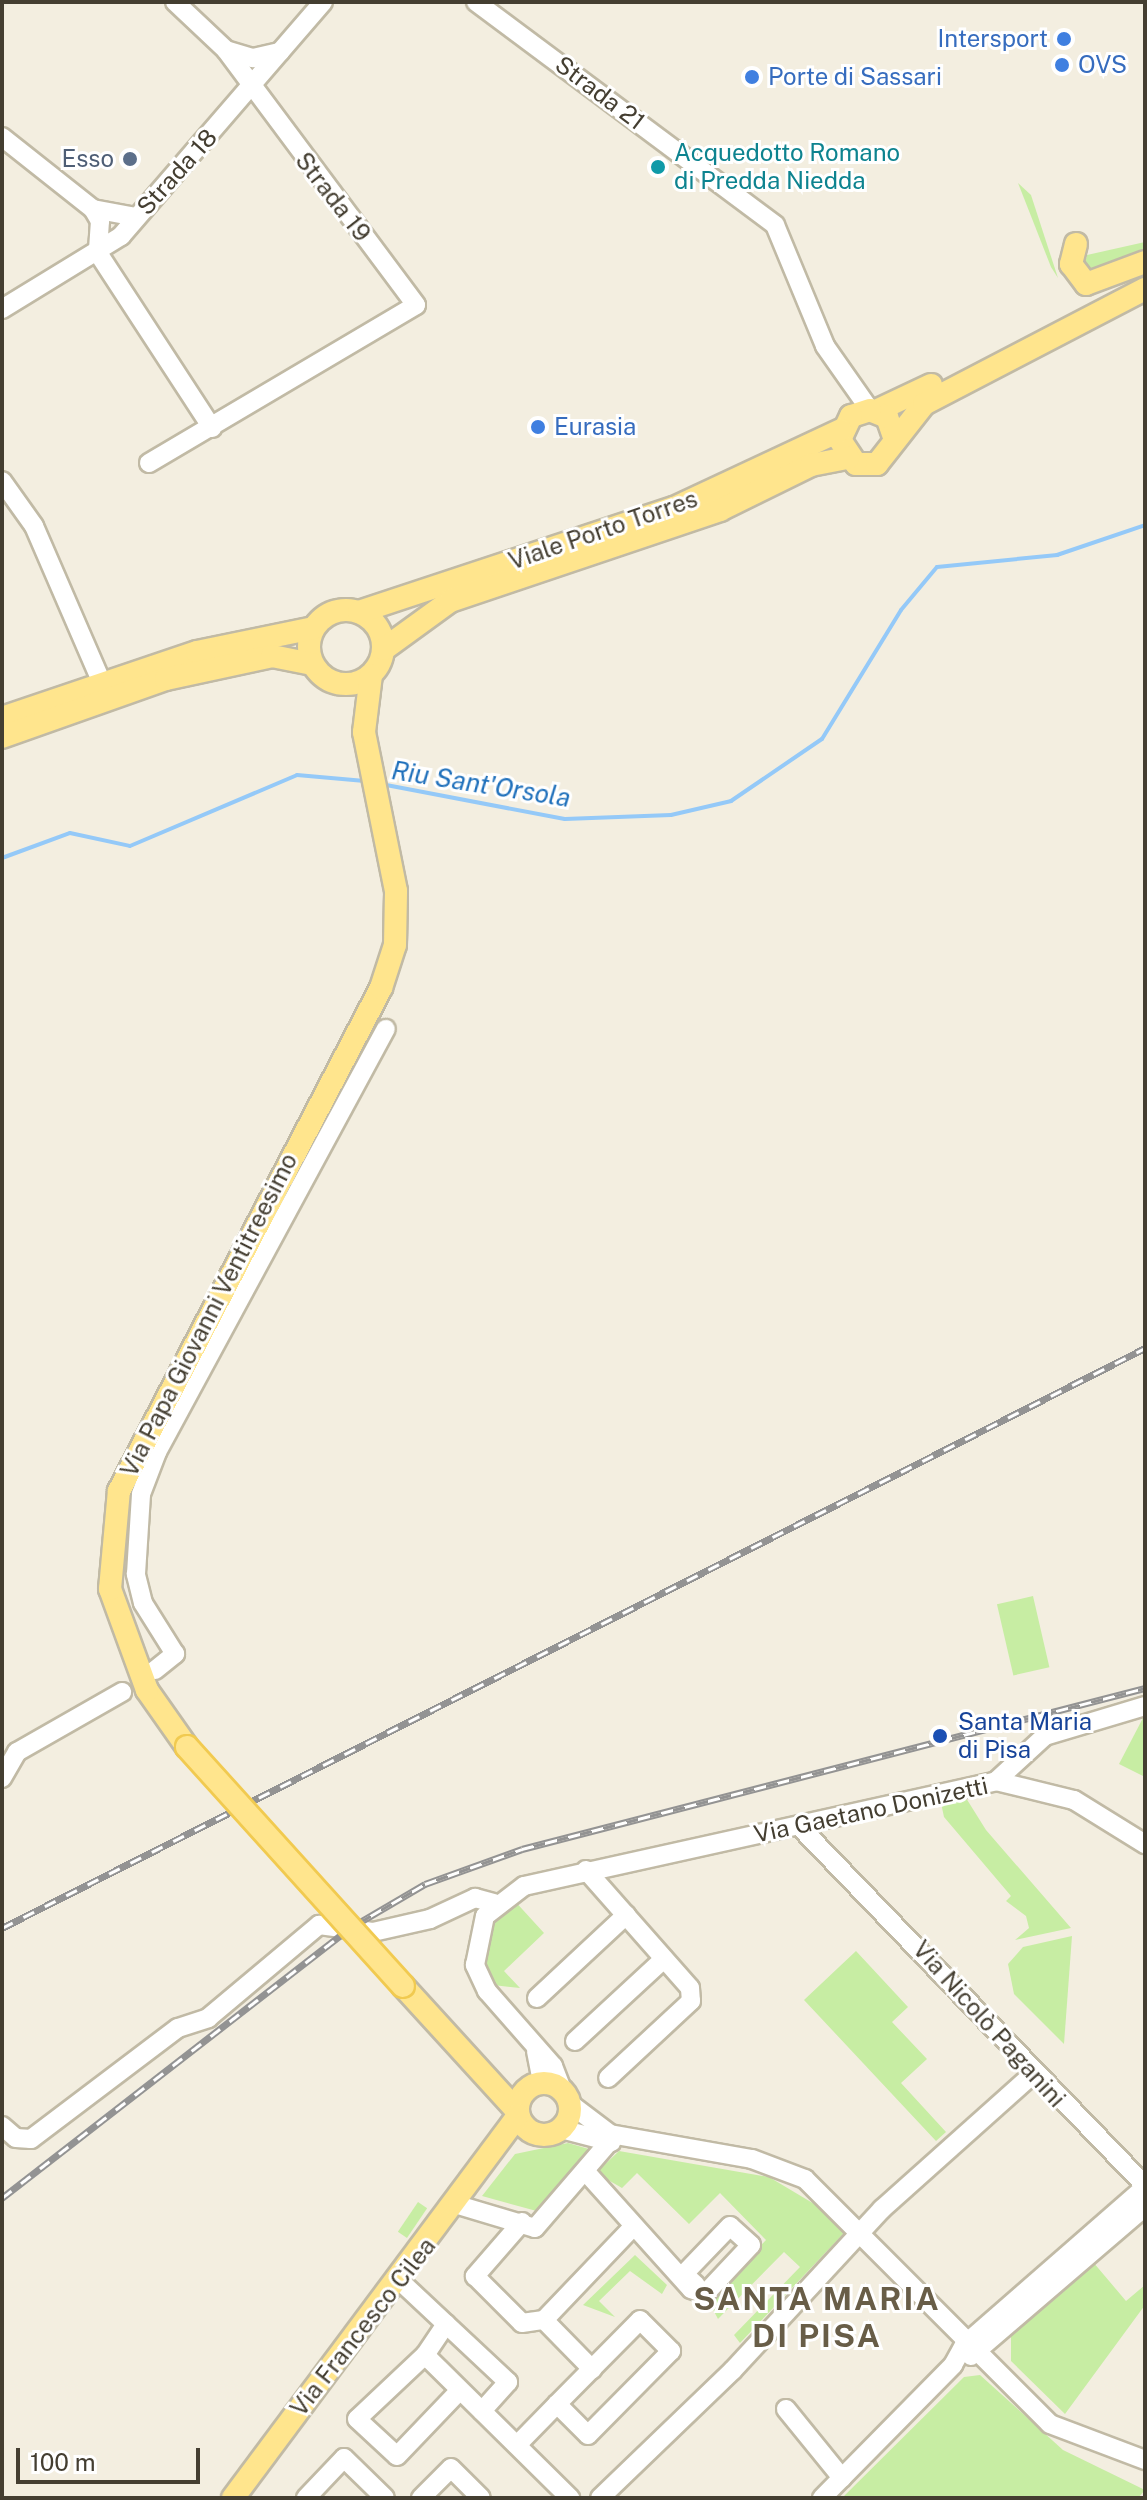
<!DOCTYPE html>
<meta charset="utf-8">
<style>
body{margin:0}
#map{position:relative;width:1147px;height:2500px;overflow:hidden;background:#f3eee0;font-family:"Public Sans",sans-serif}
div>[style]{position:absolute}
.green>*{inset:0;background:#c7eda3;transform-origin:0 0}
.stream>*{height:4px;margin:-2px;padding:0 2px;transform-origin:2px;border-radius:2px;background:#94c9f8}
.roads{filter:drop-shadow(2px 0 #c1baa5) drop-shadow(-2px 0 #c1baa5) drop-shadow(0 2px #c1baa5) drop-shadow(0 -2px #c1baa5)}
.minor>*{height:18px;margin:-9px;padding:0 9px;transform-origin:9px;border-radius:9px;background:#fff}
.major>*{height:22px;margin:-11px;padding:0 11px;transform-origin:11px;border-radius:11px;background:#ffe58d}
.major>.ring{margin:-11px;padding:0;box-sizing:content-box;background:none;border:22px solid #ffe58d;border-radius:50%}
.rail>*{height:7px;margin-top:-3.5px;transform-origin:0;background:repeating-linear-gradient(90deg,#fff 0 12px,#939393 0 24px);box-sizing:border-box;border-block:2px solid #939393}
.bridges{filter:drop-shadow(2px 0 #f1ca50) drop-shadow(-2px 0 #f1ca50) drop-shadow(0 2px #f1ca50) drop-shadow(0 -2px #f1ca50)}
.major-bridge>*{height:22px;margin:-11px;padding:0 11px;transform-origin:11px;border-radius:11px;background:#ffe58d}
.dots>*{width:22px;height:22px;translate:-50% -50%;box-sizing:border-box;border:4px solid #fff;border-radius:50%}
span{translate:-50% -50%;white-space:nowrap;text-align:center;line-height:1.15;-webkit-text-stroke:6px #fff;paint-order:stroke}
.shop-label{font-size:24px;color:#366cbe}
.right{translate:-100% -50%;text-align:right}
.left{translate:0 -50%;text-align:left}
.street-label{font-size:24px;color:#443e31}
.culture-label{font-size:24px;color:#0d838f}
.service-label{font-size:24px;color:#4e5e75}
.transit-label{font-size:24px;color:#164399}
.water-label{font-size:26px;color:#1f70bb;font-style:italic}
.district-label{font-size:32px;color:#685d47;font-weight:700;letter-spacing:2px}
.frame{position:absolute;inset:0;border:4px solid #443e31;pointer-events:none}
.scale{position:absolute;left:16px;top:2448px;width:184px;height:36px;box-sizing:border-box;border:4px solid #443e31;border-top:0;padding-left:10px;font-size:24px;line-height:28px;white-space:nowrap;color:#443e31;-webkit-text-stroke:6px #fff;paint-order:stroke}
</style>
<div id="map">
<div class="green">
<i style="clip-path:polygon(1018px 183px,1031px 195px,1058px 278px,1051px 267px)"></i>
<i style="clip-path:polygon(1145px 242px,1145px 251px,1096px 276px,1082px 273px,1087px 255px)"></i>
<i style="left:1033px;top:1596px;width:73px;height:37px;rotate:77deg"></i>
<i style="clip-path:polygon(1144px 1716px,1145px 1716px,1145px 1777px,1119px 1764px)"></i>
<i style="clip-path:polygon(966px 1798px,986px 1830px,1071px 1928px,1015px 1940px,1029px 1928px,1026px 1916px,1006px 1901px,1011px 1896px,944px 1817px,941px 1803px)"></i>
<i style="clip-path:polygon(512px 1898px,544px 1933px,504px 1971px,520px 1988px,493px 1985px,483px 1964px,487px 1923px)"></i>
<i style="clip-path:polygon(1072px 1936px,1064px 2044px,1014px 1994px,1008px 1964px,1023px 1947px)"></i>
<i style="clip-path:polygon(856px 1951px,908px 2007px,892px 2022px,927px 2059px,901px 2083px,946px 2132px,936px 2141px,804px 2000px)"></i>
<i style="clip-path:polygon(568px 2143px,589px 2149px,544px 2213px,482px 2196px,515px 2154px)"></i>
<i style="clip-path:polygon(619px 2151px,769px 2177px,826px 2211px,845px 2232px,740px 2343px,734px 2335px,800px 2267px,784px 2252px,718px 2319px,708px 2300px,766px 2240px,720px 2193px,689px 2224px,637px 2173px,622px 2188px,596px 2173px)"></i>
<i style="left:418px;top:2202px;width:11px;height:36px;rotate:34deg"></i>
<i style="clip-path:polygon(635px 2255px,667px 2285px,662px 2294px,630px 2271px,599px 2301px,615px 2317px,583px 2305px)"></i>
<i style="clip-path:polygon(1093px 2262px,1126px 2301px,1145px 2285px,1145px 2305px,1065px 2414px,1011px 2361px,1011px 2333px)"></i>
<i style="clip-path:polygon(980px 2375px,1063px 2450px,1145px 2490px,1138px 2498px,842px 2498px,964px 2377px)"></i>
</div>
<div class="stream">
<i style="left:381px;top:784px;width:187px;rotate:10.8deg"></i>
<i style="left:565px;top:819px;width:106px;rotate:-2.2deg"></i>
<i style="left:671px;top:815px;width:62px;rotate:-13.1deg"></i>
<i style="left:731px;top:801px;width:110px;rotate:-34.3deg"></i>
<i style="left:822px;top:739px;width:151px;rotate:-58.5deg"></i>
<i style="left:901px;top:610px;width:56px;rotate:-50.1deg"></i>
<i style="left:937px;top:567px;width:121px;rotate:-5.7deg"></i>
<i style="left:1057px;top:555px;width:93px;rotate:-18.8deg"></i>
<i style="left:2px;top:858px;width:72px;rotate:-20.2deg"></i>
<i style="left:70px;top:833px;width:61px;rotate:12.2deg"></i>
<i style="left:130px;top:846px;width:181px;rotate:-23deg"></i>
<i style="left:297px;top:775px;width:68px;rotate:5deg"></i>
</div>
<div class="roads">
<div class="minor">
<i style="left:476px;top:2px;width:373px;rotate:36.7deg"></i>
<i style="left:775px;top:225px;width:131px;rotate:67.5deg"></i>
<i style="left:825px;top:346px;width:78px;rotate:54.9deg"></i>
<i style="left:226px;top:50px;width:28px;rotate:17deg"></i>
<i style="left:253px;top:58px;width:28px;rotate:-13deg"></i>
<i style="left:2px;top:137px;width:116px;rotate:38.4deg"></i>
<i style="left:93px;top:209px;width:44px;rotate:10.5deg"></i>
<i style="left:93px;top:209px;width:14px;rotate:60deg"></i>
<i style="left:100px;top:221px;width:32px;rotate:94deg"></i>
<i style="left:98px;top:253px;width:209px;rotate:56.9deg"></i>
<i style="left:2px;top:309px;width:140px;rotate:-31.5deg"></i>
<i style="left:121px;top:236px;width:309px;rotate:-49.2deg"></i>
<i style="left:149px;top:463px;width:310px;rotate:-30.6deg"></i>
<i style="left:416px;top:305px;width:318px;rotate:-126.7deg"></i>
<i style="left:226px;top:50px;width:70px;rotate:-136.7deg"></i>
<i style="left:2px;top:481px;width:55px;rotate:54.6deg"></i>
<i style="left:34px;top:526px;width:171px;rotate:66.6deg"></i>
<i style="left:155px;top:1670px;width:26px;rotate:-39deg"></i>
<i style="left:175px;top:1654px;width:60px;rotate:-122.1deg"></i>
<i style="left:143px;top:1603px;width:30px;rotate:-104deg"></i>
<i style="left:136px;top:1574px;width:80px;rotate:-86.4deg"></i>
<i style="left:141px;top:1494px;width:45px;rotate:-69.1deg"></i>
<i style="left:157px;top:1452px;width:481px;rotate:-61.6deg"></i>
<i style="left:2px;top:1778px;width:30px;rotate:-60deg"></i>
<i style="left:17px;top:1752px;width:121px;rotate:-29.7deg"></i>
<i style="left:996px;top:1781px;width:67px;rotate:-42.6deg"></i>
<i style="left:1045px;top:1736px;width:104px;rotate:-16.7deg"></i>
<i style="left:800px;top:1827px;width:497px;rotate:46.1deg"></i>
<i style="left:586px;top:1870px;width:157px;rotate:48.6deg"></i>
<i style="left:690px;top:1988px;width:13px;rotate:86deg"></i>
<i style="left:691px;top:2001px;width:113px;rotate:137.1deg"></i>
<i style="left:537px;top:1998px;width:122px;rotate:-43deg"></i>
<i style="left:575px;top:2041px;width:121px;rotate:-42.7deg"></i>
<i style="left:536px;top:2051px;width:33px;rotate:79deg"></i>
<i style="left:563px;top:2092px;width:28px;rotate:-111deg"></i>
<i style="left:553px;top:2066px;width:100px;rotate:-131.3deg"></i>
<i style="left:487px;top:1991px;width:29px;rotate:-115deg"></i>
<i style="left:475px;top:1965px;width:50px;rotate:-78.5deg"></i>
<i style="left:485px;top:1916px;width:49px;rotate:-37.6deg"></i>
<i style="left:524px;top:1886px;width:484px;rotate:-12.5deg"></i>
<i style="left:996px;top:1781px;width:80px;rotate:13.7deg"></i>
<i style="left:1074px;top:1800px;width:84px;rotate:31.8deg"></i>
<i style="left:569px;top:2103px;width:51px;rotate:37.1deg"></i>
<i style="left:610px;top:2134px;width:144px;rotate:10deg"></i>
<i style="left:752px;top:2159px;width:57px;rotate:20.7deg"></i>
<i style="left:805px;top:2179px;width:346px;rotate:45deg"></i>
<i style="left:1050px;top:2424px;width:102px;rotate:20.8deg"></i>
<i style="left:2px;top:2126px;width:18px;rotate:41deg"></i>
<i style="left:16px;top:2138px;width:15px;rotate:4deg"></i>
<i style="left:31px;top:2139px;width:184px;rotate:-37.1deg"></i>
<i style="left:178px;top:2028px;width:32px;rotate:-18deg"></i>
<i style="left:208px;top:2018px;width:145px;rotate:-40deg"></i>
<i style="left:319px;top:1925px;width:54px;rotate:7.4deg"></i>
<i style="left:373px;top:1932px;width:58px;rotate:-12.8deg"></i>
<i style="left:430px;top:1919px;width:50px;rotate:-25deg"></i>
<i style="left:475px;top:1898px;width:20px;rotate:15deg"></i>
<i style="left:561px;top:2129px;width:52px;rotate:14.6deg"></i>
<i style="left:586px;top:2172px;width:157px;rotate:48.1deg"></i>
<i style="left:691px;top:2289px;width:15px;rotate:20deg"></i>
<i style="left:705px;top:2294px;width:67px;rotate:-46.8deg"></i>
<i style="left:751px;top:2245px;width:28px;rotate:-138deg"></i>
<i style="left:730px;top:2226px;width:66px;rotate:133.8deg"></i>
<i style="left:684px;top:2274px;width:16px;rotate:43deg"></i>
<i style="left:458px;top:2205px;width:80px;rotate:16.6deg"></i>
<i style="left:535px;top:2228px;width:113px;rotate:-49.3deg"></i>
<i style="left:522px;top:2222px;width:72px;rotate:131deg"></i>
<i style="left:475px;top:2276px;width:66px;rotate:45deg"></i>
<i style="left:522px;top:2323px;width:22px;rotate:-8deg"></i>
<i style="left:399px;top:2280px;width:64px;rotate:43.1deg"></i>
<i style="left:446px;top:2324px;width:37px;rotate:124deg"></i>
<i style="left:425px;top:2355px;width:204px;rotate:44.6deg"></i>
<i style="left:544px;top:2320px;width:126px;rotate:-46.3deg"></i>
<i style="left:544px;top:2320px;width:69px;rotate:45.6deg"></i>
<i style="left:446px;top:2324px;width:85px;rotate:43.1deg"></i>
<i style="left:508px;top:2382px;width:39px;rotate:132deg"></i>
<i style="left:425px;top:2355px;width:93px;rotate:136.7deg"></i>
<i style="left:357px;top:2419px;width:54px;rotate:42.8deg"></i>
<i style="left:397px;top:2456px;width:91px;rotate:-46.3deg"></i>
<i style="left:971px;top:2356px;width:229px;rotate:-40.6deg"></i>
<i style="left:786px;top:2409px;width:89px;rotate:50.9deg"></i>
<i style="left:517px;top:2445px;width:57px;rotate:-45.7deg"></i>
<i style="left:557px;top:2404px;width:118px;rotate:-45.3deg"></i>
<i style="left:640px;top:2320px;width:44px;rotate:45deg"></i>
<i style="left:671px;top:2351px;width:118px;rotate:134.7deg"></i>
<i style="left:588px;top:2435px;width:44px;rotate:-135deg"></i>
<i style="left:306px;top:2498px;width:55px;rotate:-46.5deg"></i>
<i style="left:344px;top:2458px;width:57px;rotate:44.3deg"></i>
<i style="left:421px;top:2498px;width:42px;rotate:-45deg"></i>
<i style="left:451px;top:2468px;width:42px;rotate:45deg"></i>
<i style="left:600px;top:2498px;width:185px;rotate:-43.9deg"></i>
<i style="left:733px;top:2370px;width:219px;rotate:-47.2deg"></i>
<i style="left:882px;top:2209px;width:203px;rotate:-41.8deg"></i>
<i style="left:822px;top:2498px;width:187px;rotate:-45.4deg"></i>
<i style="left:953px;top:2365px;width:23px;rotate:-61deg"></i>
<i style="left:964px;top:2345px;width:240px;rotate:-41.1deg"></i>
</div>
<div class="major">
<i style="left:1076px;top:244px;width:21px;rotate:104deg"></i>
<i style="left:1071px;top:264px;width:25px;rotate:53deg"></i>
<i style="left:1086px;top:284px;width:63px;rotate:-20.4deg"></i>
<i style="left:876px;top:411px;width:61px;rotate:-25.3deg"></i>
<i style="left:895px;top:440px;width:24px;rotate:-109deg"></i>
<i style="left:887px;top:417px;width:18px;rotate:-158deg"></i>
<i style="left:870px;top:410px;width:20px;rotate:162deg"></i>
<i style="left:851px;top:416px;width:26px;rotate:115deg"></i>
<i style="left:840px;top:440px;width:29px;rotate:56deg"></i>
<i style="left:856px;top:464px;width:21px"></i>
<i style="left:877px;top:464px;width:76px;rotate:-51.9deg"></i>
<i style="left:924px;top:404px;width:249px;rotate:-27.5deg"></i>
<i class="ring" style="left:309px;top:610px;width:52px;height:52px"></i>
<i style="left:359px;top:612px;width:332px;rotate:-18.3deg"></i>
<i style="left:674px;top:508px;width:184px;rotate:-25deg"></i>
<i style="left:384px;top:649px;width:82px;rotate:-36deg"></i>
<i style="left:450px;top:601px;width:285px;rotate:-18.6deg"></i>
<i style="left:720px;top:510px;width:102px;rotate:-26.3deg"></i>
<i style="left:811px;top:465px;width:38px;rotate:-11deg"></i>
<i style="left:2px;top:718px;width:206px;rotate:-18.7deg"></i>
<i style="left:197px;top:652px;width:119px;rotate:-11.6deg"></i>
<i style="left:2px;top:737px;width:174px;rotate:-19.5deg"></i>
<i style="left:166px;top:679px;width:108px;rotate:-12.2deg"></i>
<i style="left:272px;top:656px;width:41px;rotate:11.3deg"></i>
<i style="left:187px;top:1747px;width:70px;rotate:-125.1deg"></i>
<i style="left:147px;top:1690px;width:108px;rotate:-110.1deg"></i>
<i style="left:110px;top:1589px;width:98px;rotate:-84.8deg"></i>
<i style="left:119px;top:1491px;width:567px;rotate:-62.49deg"></i>
<i style="left:381px;top:988px;width:45px;rotate:-72deg"></i>
<i style="left:395px;top:945px;width:54px;rotate:-88.9deg"></i>
<i style="left:396px;top:891px;width:162px;rotate:-101.4deg"></i>
<i style="left:364px;top:732px;width:57px;rotate:-83deg"></i>
<i style="left:403px;top:1986px;width:169px;rotate:47.6deg"></i>
<i class="ring" style="left:518px;top:2083px;width:30px;height:30px"></i>
<i style="left:233px;top:2498px;width:477px;rotate:-53.3deg"></i>
</div>
</div>
<div class="rail">
<i style="left:2px;top:1928px;width:1282px;rotate:-26.9deg"></i>
<i style="left:2px;top:2198px;width:440px;rotate:-37.8deg"></i>
<i style="left:350px;top:1928px;width:87px;rotate:-30.4deg"></i>
<i style="left:425px;top:1884px;width:103px;rotate:-19.8deg"></i>
<i style="left:522px;top:1849px;width:643px;rotate:-14.49deg"></i>
</div>
<div class="bridges">
<div class="major-bridge">
<i style="left:187px;top:1747px;width:322px;rotate:47.9deg"></i>
</div>
</div>
<div class="dots">
<i style="left:1064px;top:39px;background:#3f7fe0"></i>
<i style="left:1062px;top:65px;background:#3f7fe0"></i>
<i style="left:752px;top:77px;background:#3f7fe0"></i>
<i style="left:130px;top:159px;background:#5c6f8a"></i>
<i style="left:658px;top:167px;background:#0f9aa8"></i>
<i style="left:538px;top:427px;background:#3f7fe0"></i>
<i style="left:940px;top:1736px;background:#1a4fb4"></i>
</div>
<div class="shop-label">
<span class="right" style="left:1048px;top:39px">Intersport</span>
<span class="left" style="left:1078px;top:65px">OVS</span>
<span class="left" style="left:768px;top:77px">Porte di Sassari</span>
<span class="left" style="left:554px;top:427px">Eurasia</span>
</div>
<div class="street-label">
<span style="left:600px;top:93px;rotate:37deg">Strada 21</span>
<span style="left:177px;top:172px;rotate:-48deg">Strada 18</span>
<span style="left:333px;top:197px;rotate:52deg">Strada 19</span>
<span style="left:603px;top:530px;rotate:-19deg">Viale Porto Torres</span>
<span style="left:209px;top:1315px;rotate:-63deg">Via Papa Giovanni Ventitreesimo</span>
<span style="left:871px;top:1810px;rotate:-12deg">Via Gaetano Donizetti</span>
<span style="left:989px;top:2024px;rotate:48deg">Via Nicolò Paganini</span>
<span style="left:363px;top:2327px;rotate:-52deg">Via Francesco Cilea</span>
</div>
<div class="culture-label">
<span class="left" style="left:674px;top:167px">Acquedotto Romano<br>di Predda Niedda</span>
</div>
<div class="service-label">
<span class="right" style="left:114px;top:159px">Esso</span>
</div>
<div class="transit-label">
<span class="left" style="left:958px;top:1736px">Santa Maria<br>di Pisa</span>
</div>
<div class="water-label">
<span style="left:481px;top:784px;rotate:9deg">Riu Sant'Orsola</span>
</div>
<div class="district-label">
<span style="left:817px;top:2318px">SANTA MARIA<br>DI PISA</span>
</div>
<div class="frame"></div>
<div class="scale">100 m</div>
</div>
